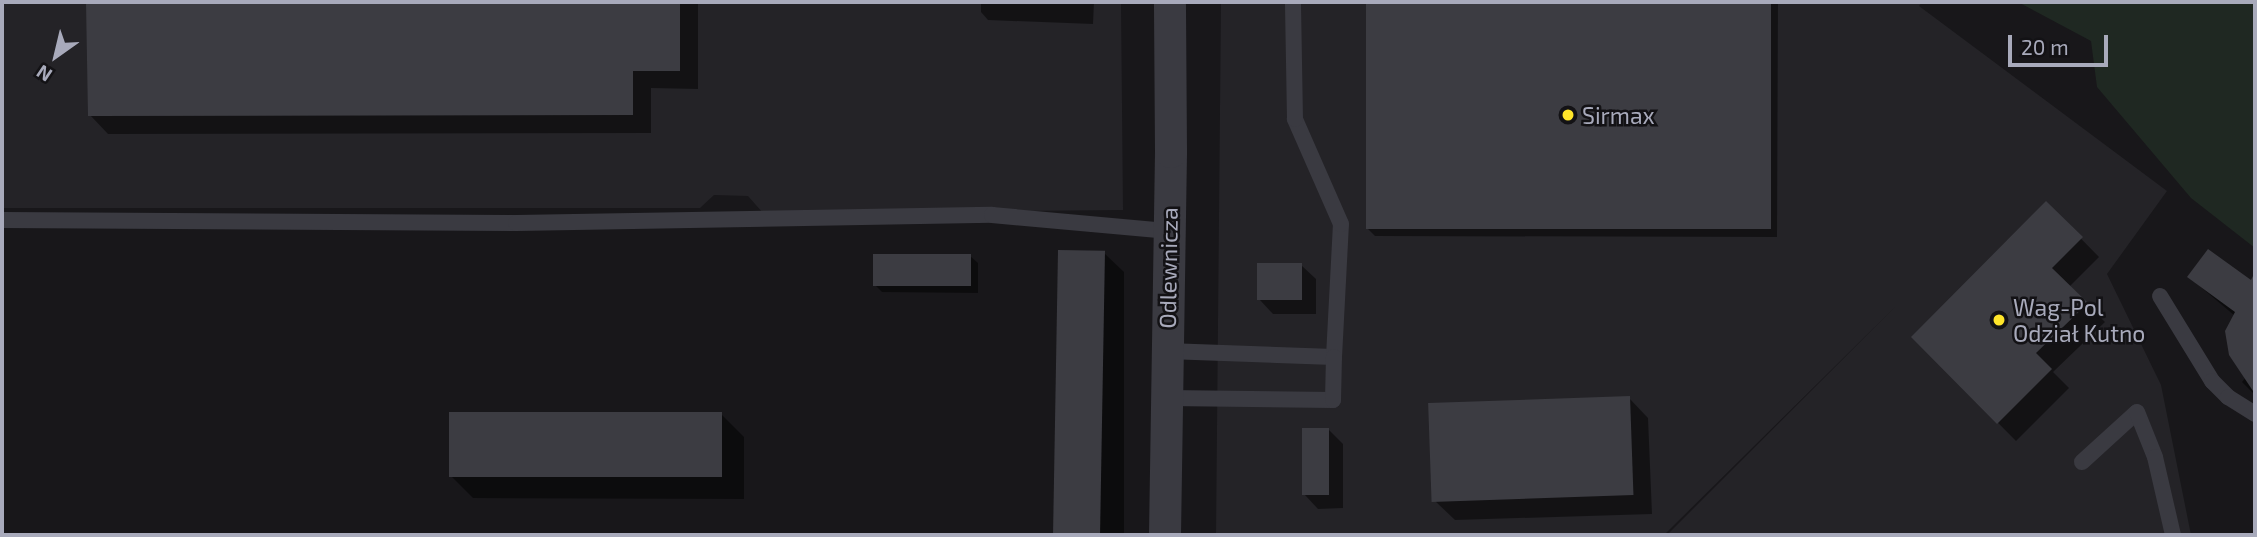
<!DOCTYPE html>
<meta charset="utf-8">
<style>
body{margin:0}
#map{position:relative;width:2257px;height:537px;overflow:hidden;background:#18171a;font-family:"Exo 2",sans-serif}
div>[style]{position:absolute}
.built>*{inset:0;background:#242327}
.green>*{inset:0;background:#1f2822}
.shadow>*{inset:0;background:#0007}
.building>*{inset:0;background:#3c3c42;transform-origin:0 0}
.lane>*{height:16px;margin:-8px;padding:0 8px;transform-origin:8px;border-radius:8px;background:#3a3a41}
.street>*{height:32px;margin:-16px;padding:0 16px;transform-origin:16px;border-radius:16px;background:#3a3a41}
.dots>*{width:19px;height:19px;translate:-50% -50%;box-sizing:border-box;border:4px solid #131215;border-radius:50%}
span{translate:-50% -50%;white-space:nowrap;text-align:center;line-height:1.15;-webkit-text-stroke:5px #131215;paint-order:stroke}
.poi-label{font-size:23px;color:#a8aabb}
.left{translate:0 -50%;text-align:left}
.street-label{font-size:23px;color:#a8aabb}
.frame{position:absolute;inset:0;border:4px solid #a8aabb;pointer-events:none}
.north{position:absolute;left:21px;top:21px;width:70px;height:70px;-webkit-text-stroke:5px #131215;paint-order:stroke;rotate:214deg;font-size:19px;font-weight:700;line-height:28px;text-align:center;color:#a8aabb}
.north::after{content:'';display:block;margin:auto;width:24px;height:32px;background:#a8aabb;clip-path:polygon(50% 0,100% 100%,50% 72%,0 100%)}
.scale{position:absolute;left:2008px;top:35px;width:100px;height:32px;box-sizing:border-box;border:4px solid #a8aabb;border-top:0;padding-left:9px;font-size:21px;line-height:24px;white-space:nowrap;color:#a8aabb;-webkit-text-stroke:5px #131215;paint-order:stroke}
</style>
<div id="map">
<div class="built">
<i style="clip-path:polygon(2px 2px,1121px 2px,1123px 210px,763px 213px,748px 196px,714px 195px,700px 208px,2px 208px)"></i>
<i style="clip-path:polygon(1221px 2px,1922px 2px,1919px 6px,2167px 191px,2107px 274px,2161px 385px,2191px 535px,1667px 535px,1896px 306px,1664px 535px,1216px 535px)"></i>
</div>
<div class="green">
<i style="clip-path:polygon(2018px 2px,2255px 2px,2255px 248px,2191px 198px,2097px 87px,2091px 41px)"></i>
</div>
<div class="shadow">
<i style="clip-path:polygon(89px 2px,698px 2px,698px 89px,651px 88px,651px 133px,108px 134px,90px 115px)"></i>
<i style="clip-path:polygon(981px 2px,1094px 2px,1093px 24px,988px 20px,981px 12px)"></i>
<i style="clip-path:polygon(1368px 2px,1778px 2px,1777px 237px,1375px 236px,1367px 228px)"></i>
<i style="clip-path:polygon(2046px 203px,2099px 257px,2069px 287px,2105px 322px,2053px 372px,2069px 388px,2016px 441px,1913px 337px)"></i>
<i style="clip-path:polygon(2209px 251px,2255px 285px,2255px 395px,2242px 382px,2246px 377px,2235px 316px,2189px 277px)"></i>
<i style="clip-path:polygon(1060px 252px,1104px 253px,1124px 272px,1124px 535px,1059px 535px)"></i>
<i style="clip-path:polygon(970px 256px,978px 263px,978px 293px,882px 292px,875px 285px)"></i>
<i style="clip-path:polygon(1301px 265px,1316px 279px,1316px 314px,1273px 314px,1259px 299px)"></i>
<i style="clip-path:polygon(1629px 398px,1648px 418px,1652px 514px,1455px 520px,1435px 501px)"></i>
<i style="clip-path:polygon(721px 414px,744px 437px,744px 499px,473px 498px,450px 475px)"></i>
<i style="clip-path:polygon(1329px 430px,1343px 444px,1343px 508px,1318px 509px,1304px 494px)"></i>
</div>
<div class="building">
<i style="clip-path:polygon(86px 2px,680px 2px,680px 71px,633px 71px,633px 115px,88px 116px)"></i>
<i style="left:1366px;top:2px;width:405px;height:227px"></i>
<i style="clip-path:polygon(2046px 201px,2083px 237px,2052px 268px,2088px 303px,2036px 353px,2052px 369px,1997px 424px,1911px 337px)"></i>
<i style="clip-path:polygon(2208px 249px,2251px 280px,2255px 272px,2255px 394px,2229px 355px,2225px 331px,2235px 312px,2187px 277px)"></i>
<i style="left:1058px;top:250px;width:47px;height:285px;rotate:1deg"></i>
<i style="left:873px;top:254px;width:98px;height:32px"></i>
<i style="left:1257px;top:263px;width:45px;height:37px"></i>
<i style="left:1630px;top:396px;width:99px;height:202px;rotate:88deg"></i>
<i style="left:722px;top:412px;width:65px;height:273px;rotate:90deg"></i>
<i style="left:1302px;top:428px;width:27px;height:67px"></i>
</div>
<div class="lane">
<i style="left:2px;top:220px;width:514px;rotate:0.33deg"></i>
<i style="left:516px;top:223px;width:476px;rotate:-1deg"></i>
<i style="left:992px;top:215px;width:178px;rotate:5.2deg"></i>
<i style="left:2160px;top:296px;width:100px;rotate:58.5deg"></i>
<i style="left:2212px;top:381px;width:23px;rotate:45deg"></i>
<i style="left:2228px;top:397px;width:32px;rotate:32deg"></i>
<i style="left:1167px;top:351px;width:167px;rotate:2.1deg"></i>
<i style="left:1334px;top:357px;width:133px;rotate:-87deg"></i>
<i style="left:1341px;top:224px;width:115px;rotate:-113.7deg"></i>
<i style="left:1295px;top:119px;width:117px;rotate:-91deg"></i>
<i style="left:1167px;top:398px;width:166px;rotate:0.7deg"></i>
<i style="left:1333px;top:400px;width:43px;rotate:-88.7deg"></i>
<i style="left:2082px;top:462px;width:74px;rotate:-42.3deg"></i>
<i style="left:2137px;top:412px;width:48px;rotate:68.2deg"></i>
<i style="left:2155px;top:457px;width:80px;rotate:77deg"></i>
</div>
<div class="street">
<i style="left:1165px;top:535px;width:383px;rotate:-89.1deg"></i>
<i style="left:1171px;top:152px;width:150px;rotate:-90.4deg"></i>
</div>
<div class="dots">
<i style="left:1568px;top:115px;background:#ffe52a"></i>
<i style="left:1999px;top:320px;background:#ffe52a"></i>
</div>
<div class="poi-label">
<span class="left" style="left:1582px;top:115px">Sirmax</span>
<span class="left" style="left:2013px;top:320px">Wag-Pol<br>Odział Kutno</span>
</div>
<div class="street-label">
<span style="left:1168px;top:268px;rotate:-89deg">Odlewnicza</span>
</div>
<div class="frame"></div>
<div class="north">N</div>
<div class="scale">20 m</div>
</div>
